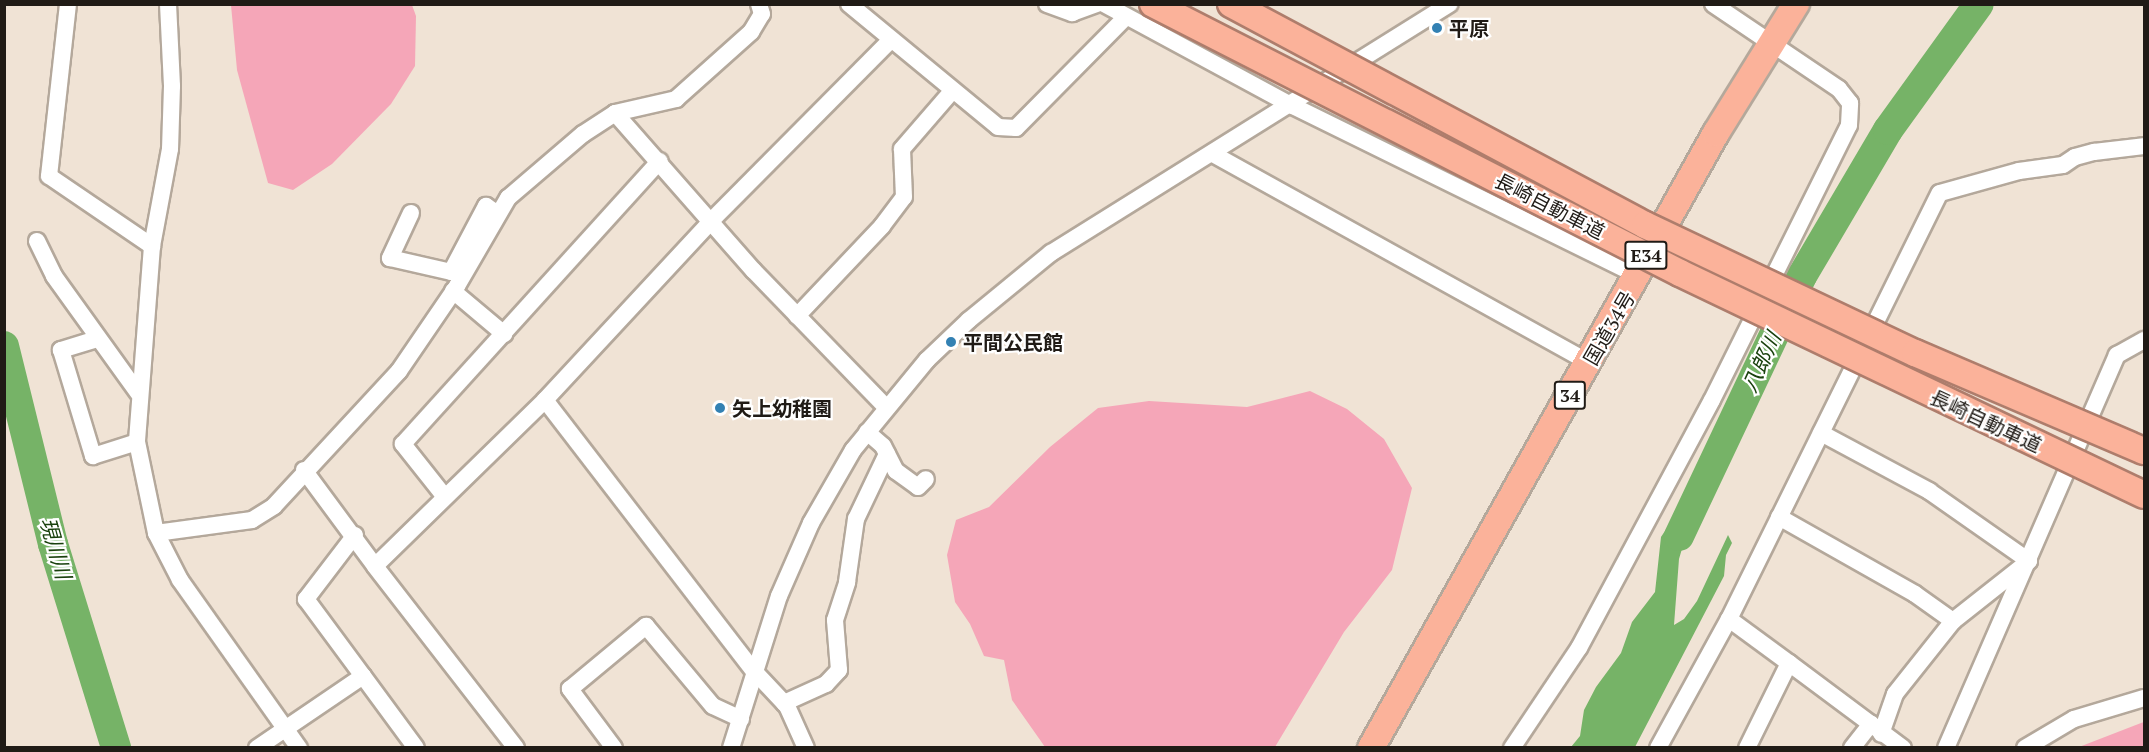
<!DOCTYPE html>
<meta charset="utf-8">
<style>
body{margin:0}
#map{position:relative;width:2149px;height:752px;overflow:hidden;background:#f0e3d5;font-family:"PT Serif","Noto Sans JP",serif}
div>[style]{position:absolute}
.green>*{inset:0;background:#f5a6b8}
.water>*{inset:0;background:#76b367}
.river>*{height:30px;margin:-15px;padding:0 15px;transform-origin:15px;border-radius:15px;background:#76b367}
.roads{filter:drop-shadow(2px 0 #b4a89b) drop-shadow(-2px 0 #b4a89b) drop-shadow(0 2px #b4a89b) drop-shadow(0 -2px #b4a89b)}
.minor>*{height:16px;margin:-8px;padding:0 8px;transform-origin:8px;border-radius:8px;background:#fff}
.highway>*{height:26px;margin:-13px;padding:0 13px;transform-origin:13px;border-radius:13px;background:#fbb29a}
.bridges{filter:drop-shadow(2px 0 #ae7d6c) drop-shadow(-2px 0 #ae7d6c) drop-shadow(0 2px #ae7d6c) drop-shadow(0 -2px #ae7d6c)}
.highway-bridge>*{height:26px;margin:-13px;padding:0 13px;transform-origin:13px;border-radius:13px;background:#fbb29a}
.dots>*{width:16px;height:16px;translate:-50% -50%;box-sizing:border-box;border:3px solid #fff;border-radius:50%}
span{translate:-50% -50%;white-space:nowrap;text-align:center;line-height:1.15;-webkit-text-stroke:4.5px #fff;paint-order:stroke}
.shield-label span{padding:2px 4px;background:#fff;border:2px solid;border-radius:4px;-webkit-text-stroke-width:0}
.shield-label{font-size:18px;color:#201b16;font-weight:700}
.poi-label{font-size:20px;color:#201b16;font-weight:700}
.left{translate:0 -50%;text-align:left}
.street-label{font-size:20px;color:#201b16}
.water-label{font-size:21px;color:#19410d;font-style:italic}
.frame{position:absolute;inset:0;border:6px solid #201b16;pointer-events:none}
</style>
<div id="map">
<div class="green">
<i style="clip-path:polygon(231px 5px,412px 5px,416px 16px,415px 66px,391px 104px,332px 164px,293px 190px,268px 183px,237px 70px)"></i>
<i style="clip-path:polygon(1310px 391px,1347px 409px,1384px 439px,1412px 488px,1392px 570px,1344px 632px,1275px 747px,1045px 747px,1012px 700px,1004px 660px,984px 656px,970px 624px,955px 602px,947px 555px,956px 520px,989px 507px,1050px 447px,1098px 408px,1149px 401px,1247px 407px)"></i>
<i style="clip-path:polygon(2144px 722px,2144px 747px,2079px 747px,2141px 723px)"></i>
</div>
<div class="water">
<i style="clip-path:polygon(1705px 470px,1679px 559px,1674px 625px,1684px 619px,1697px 601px,1728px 535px,1732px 543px,1726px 555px,1724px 576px,1635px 747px,1571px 747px,1580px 736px,1584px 710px,1596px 687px,1621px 653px,1632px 622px,1655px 592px,1661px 537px)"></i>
</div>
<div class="river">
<i style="left:4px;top:346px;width:204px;rotate:76.1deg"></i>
<i style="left:53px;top:544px;width:214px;rotate:72.8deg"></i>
<i style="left:1679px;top:536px;width:288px;rotate:-64.7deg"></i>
<i style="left:1802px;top:276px;width:169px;rotate:-59.5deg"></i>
<i style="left:1888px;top:130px;width:155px;rotate:-54.2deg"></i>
</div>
<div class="roads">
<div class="minor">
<i style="left:68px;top:4px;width:173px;rotate:96.3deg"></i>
<i style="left:49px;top:176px;width:125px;rotate:34.2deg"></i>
<i style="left:168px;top:4px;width:82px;rotate:87.2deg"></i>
<i style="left:172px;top:86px;width:63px;rotate:91.8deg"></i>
<i style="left:170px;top:149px;width:99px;rotate:100.5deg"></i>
<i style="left:152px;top:246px;width:197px;rotate:94.4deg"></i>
<i style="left:137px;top:442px;width:93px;rotate:78.2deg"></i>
<i style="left:156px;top:533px;width:53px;rotate:62.9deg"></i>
<i style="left:180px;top:580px;width:206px;rotate:54.7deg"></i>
<i style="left:849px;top:4px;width:193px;rotate:39.5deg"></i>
<i style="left:998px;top:127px;width:18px;rotate:3deg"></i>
<i style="left:1016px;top:128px;width:156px;rotate:-45.3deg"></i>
<i style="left:1047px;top:4px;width:27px;rotate:20deg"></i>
<i style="left:1072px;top:13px;width:27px;rotate:-20deg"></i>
<i style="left:1104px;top:4px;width:215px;rotate:28.4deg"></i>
<i style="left:1293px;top:106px;width:386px;rotate:26.2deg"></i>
<i style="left:615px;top:113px;width:63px;rotate:-12.9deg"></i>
<i style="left:676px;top:99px;width:101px;rotate:-41.8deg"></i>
<i style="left:751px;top:32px;width:21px;rotate:-59deg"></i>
<i style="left:762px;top:14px;width:10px;rotate:-107deg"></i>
<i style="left:1213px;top:154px;width:430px;rotate:29deg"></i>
<i style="left:411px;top:213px;width:50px;rotate:115deg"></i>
<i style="left:390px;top:258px;width:63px;rotate:12.9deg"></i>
<i style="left:451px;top:272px;width:75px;rotate:-62.1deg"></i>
<i style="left:486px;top:206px;width:14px;rotate:34deg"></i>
<i style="left:37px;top:241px;width:39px;rotate:64deg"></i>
<i style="left:54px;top:276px;width:144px;rotate:54.3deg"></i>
<i style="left:453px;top:291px;width:67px;rotate:40.1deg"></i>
<i style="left:797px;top:316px;width:124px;rotate:-46.6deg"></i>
<i style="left:882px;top:226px;width:36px;rotate:-53deg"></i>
<i style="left:904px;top:197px;width:48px;rotate:-92.4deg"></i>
<i style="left:902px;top:149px;width:77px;rotate:-49.2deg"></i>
<i style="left:97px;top:339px;width:38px;rotate:163deg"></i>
<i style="left:61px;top:350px;width:111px;rotate:73.2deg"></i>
<i style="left:93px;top:456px;width:46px;rotate:-17.7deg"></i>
<i style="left:545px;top:400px;width:342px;rotate:52.4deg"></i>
<i style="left:754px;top:671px;width:48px;rotate:46.7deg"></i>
<i style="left:787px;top:706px;width:46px;rotate:65.7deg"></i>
<i style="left:867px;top:432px;width:21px;rotate:41deg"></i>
<i style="left:883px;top:446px;width:28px;rotate:63deg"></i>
<i style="left:896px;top:471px;width:27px;rotate:36deg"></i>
<i style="left:918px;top:487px;width:11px;rotate:-45deg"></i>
<i style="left:1821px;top:433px;width:123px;rotate:28.2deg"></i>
<i style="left:1929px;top:491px;width:122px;rotate:35deg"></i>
<i style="left:2029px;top:561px;width:97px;rotate:141.7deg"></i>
<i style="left:1953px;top:621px;width:93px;rotate:128.5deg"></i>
<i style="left:1895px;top:694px;width:42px;rotate:109.3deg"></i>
<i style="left:304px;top:470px;width:119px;rotate:53.5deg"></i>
<i style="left:445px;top:497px;width:68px;rotate:-128.4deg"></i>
<i style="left:403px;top:444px;width:382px;rotate:-47.8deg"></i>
<i style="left:1779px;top:517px;width:156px;rotate:29.5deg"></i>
<i style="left:1915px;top:594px;width:47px;rotate:35.4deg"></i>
<i style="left:156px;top:533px;width:97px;rotate:-7.7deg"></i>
<i style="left:252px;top:520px;width:26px;rotate:-32deg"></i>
<i style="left:274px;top:506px;width:184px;rotate:-47.2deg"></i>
<i style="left:399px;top:371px;width:103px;rotate:-55.7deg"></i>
<i style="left:457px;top:286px;width:102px;rotate:-59.9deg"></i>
<i style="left:508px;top:198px;width:99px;rotate:-40.5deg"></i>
<i style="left:583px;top:134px;width:38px;rotate:-33deg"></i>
<i style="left:615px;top:113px;width:210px;rotate:48.7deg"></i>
<i style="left:754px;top:271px;width:190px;rotate:45.9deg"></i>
<i style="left:355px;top:535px;width:81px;rotate:127.4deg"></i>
<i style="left:306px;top:599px;width:96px;rotate:53.5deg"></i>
<i style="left:1729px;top:619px;width:74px;rotate:36.3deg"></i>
<i style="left:784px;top:703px;width:46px;rotate:-24.3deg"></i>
<i style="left:826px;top:684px;width:19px;rotate:-47deg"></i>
<i style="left:839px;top:670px;width:50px;rotate:-94.6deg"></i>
<i style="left:835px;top:620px;width:40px;rotate:-72deg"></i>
<i style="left:847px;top:582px;width:64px;rotate:-81.9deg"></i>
<i style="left:856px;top:519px;width:72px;rotate:-64.5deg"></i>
<i style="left:257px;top:748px;width:128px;rotate:-34.2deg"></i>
<i style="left:363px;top:676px;width:89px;rotate:53.6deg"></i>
<i style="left:516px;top:748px;width:230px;rotate:-127.8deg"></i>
<i style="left:375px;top:566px;width:238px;rotate:-44.3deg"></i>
<i style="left:545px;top:400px;width:246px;rotate:-47.1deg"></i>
<i style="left:712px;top:220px;width:252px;rotate:-45.2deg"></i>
<i style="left:614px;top:748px;width:74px;rotate:-126.7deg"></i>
<i style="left:570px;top:689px;width:99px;rotate:-39.7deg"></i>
<i style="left:646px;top:626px;width:104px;rotate:50.1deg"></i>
<i style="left:713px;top:706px;width:31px;rotate:25deg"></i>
<i style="left:731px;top:748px;width:159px;rotate:-72.5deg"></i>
<i style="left:779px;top:596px;width:80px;rotate:-66.3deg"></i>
<i style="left:811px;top:523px;width:84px;rotate:-60.1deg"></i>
<i style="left:853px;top:450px;width:117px;rotate:-50.6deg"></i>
<i style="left:927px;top:360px;width:58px;rotate:-43.6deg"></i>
<i style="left:969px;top:320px;width:106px;rotate:-39.3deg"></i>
<i style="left:1051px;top:253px;width:470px;rotate:-32deg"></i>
<i style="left:1512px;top:748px;width:120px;rotate:-56.2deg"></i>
<i style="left:1579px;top:648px;width:281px;rotate:-61.8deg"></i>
<i style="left:1712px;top:400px;width:307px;rotate:-63.5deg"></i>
<i style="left:1849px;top:125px;width:22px;rotate:-87deg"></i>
<i style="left:1850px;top:103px;width:18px;rotate:-128deg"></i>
<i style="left:1839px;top:89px;width:152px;rotate:-146deg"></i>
<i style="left:1658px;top:748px;width:147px;rotate:-61.2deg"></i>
<i style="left:1729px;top:619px;width:475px;rotate:-63.7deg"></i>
<i style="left:1940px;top:193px;width:82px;rotate:-15.6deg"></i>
<i style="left:2019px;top:171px;width:44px;rotate:-7.8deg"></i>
<i style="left:2063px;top:165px;width:14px;rotate:-34deg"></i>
<i style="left:2075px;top:157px;width:20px;rotate:-15deg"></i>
<i style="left:2094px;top:152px;width:50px;rotate:-6.8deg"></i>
<i style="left:1747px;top:748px;width:95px;rotate:-63.7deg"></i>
<i style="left:1789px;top:663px;width:142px;rotate:36.7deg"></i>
<i style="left:1852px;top:748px;width:31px;rotate:-52deg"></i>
<i style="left:1946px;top:748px;width:429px;rotate:-66.5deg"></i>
<i style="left:2117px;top:355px;width:31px;rotate:-29deg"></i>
<i style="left:2025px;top:748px;width:57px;rotate:-30.6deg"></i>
<i style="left:2074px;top:719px;width:73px;rotate:-16.7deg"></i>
</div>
<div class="highway">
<i style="left:1371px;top:748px;width:705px;rotate:-60.71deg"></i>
<i style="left:1716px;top:133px;width:152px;rotate:-58.2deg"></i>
</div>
</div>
<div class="bridges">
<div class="highway-bridge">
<i style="left:1153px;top:4px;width:592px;rotate:27.04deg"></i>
<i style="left:1680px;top:273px;width:514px;rotate:25.57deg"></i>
<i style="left:1231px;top:4px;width:469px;rotate:28.1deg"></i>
<i style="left:1645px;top:225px;width:299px;rotate:25.4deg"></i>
<i style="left:1915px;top:353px;width:249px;rotate:23.2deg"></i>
</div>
</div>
<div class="dots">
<i style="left:1437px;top:28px;background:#3381b3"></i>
<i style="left:951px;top:342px;background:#3381b3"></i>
<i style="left:720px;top:408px;background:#3381b3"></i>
</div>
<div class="shield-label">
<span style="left:1646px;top:255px">E34</span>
<span style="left:1570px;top:395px">34</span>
</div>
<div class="poi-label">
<span class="left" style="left:1449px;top:28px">平原</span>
<span class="left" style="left:963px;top:342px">平間公民館</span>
<span class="left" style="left:732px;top:408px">矢上幼稚園</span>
</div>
<div class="street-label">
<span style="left:1550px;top:206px;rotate:27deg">長崎自動車道</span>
<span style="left:1609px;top:328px;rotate:-60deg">国道34号</span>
<span style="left:1986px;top:421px;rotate:25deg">長崎自動車道</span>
</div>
<div class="water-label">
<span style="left:1761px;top:362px;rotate:-65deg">八郎川</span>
<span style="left:56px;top:548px;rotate:74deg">現川川</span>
</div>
<div class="frame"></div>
</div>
